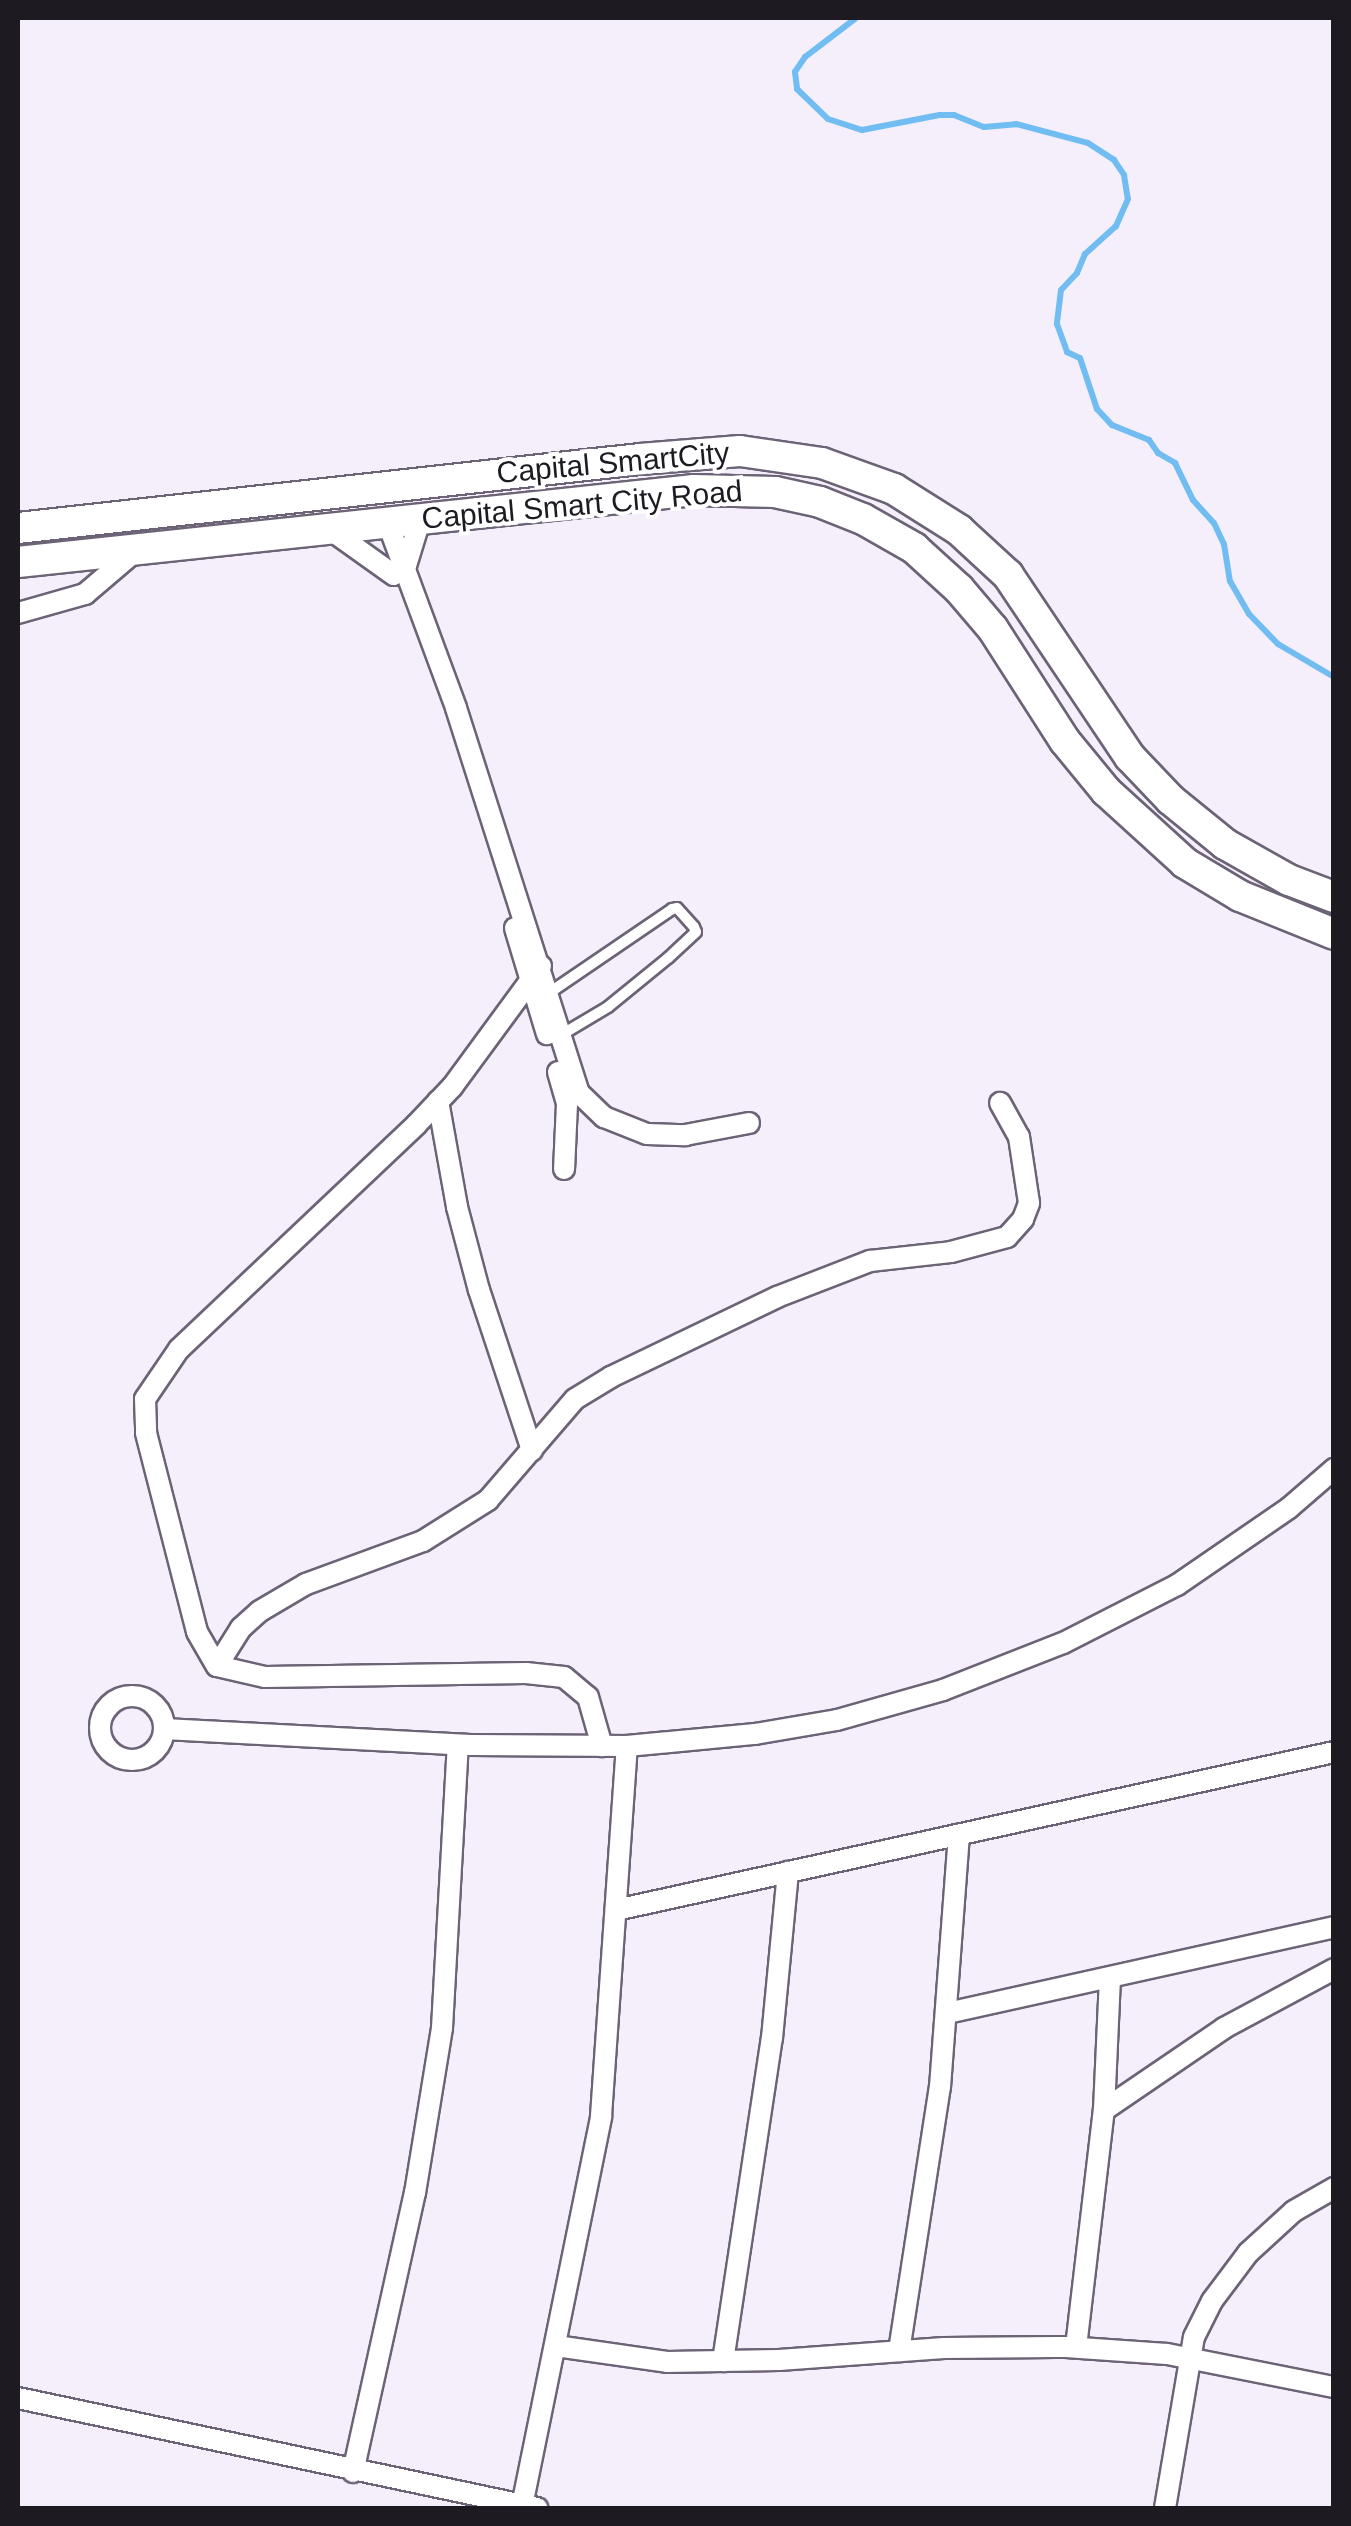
<!DOCTYPE html>
<style>
body{margin:0}
#map{position:relative;width:1351px;height:2526px;overflow:hidden;background:#f5effc;font-family:Helvetica,sans-serif}
div>[style]{position:absolute}
.stream>*{height:6px;margin:-3px;padding:0 3px;transform-origin:3px;border-radius:3px;background:#71bdf2}
.roads{filter:drop-shadow(2px 0 #6c6376) drop-shadow(-2px 0 #6c6376) drop-shadow(0 2px #6c6376) drop-shadow(0 -2px #6c6376)}
.lane>*{height:10px;margin:-5px;padding:0 5px;transform-origin:5px;border-radius:5px;background:#fff}
.street>*{height:20px;margin:-10px;padding:0 10px;transform-origin:10px;border-radius:10px;background:#fff}
.street>.ring{margin:-10px;padding:0;box-sizing:content-box;background:none;border:20px solid #fff;border-radius:50%}
.secondary>*{height:30px;margin:-15px;padding:0 15px;transform-origin:15px;border-radius:15px;background:#fff}
span{translate:-50% -50%;white-space:nowrap;text-align:center;line-height:1.15;-webkit-text-stroke:8px #fff;paint-order:stroke}
.street-label{font-size:30px;color:#1e1a22}
.frame{position:absolute;inset:0;border:20px solid #1e1a22;pointer-events:none}
</style>
<div id="map">
<div class="stream">
<i style="left:856px;top:18px;width:64px;rotate:142.6deg"></i>
<i style="left:805px;top:57px;width:18px;rotate:124deg"></i>
<i style="left:795px;top:72px;width:17px;rotate:83deg"></i>
<i style="left:797px;top:89px;width:43px;rotate:44.1deg"></i>
<i style="left:828px;top:119px;width:36px;rotate:18deg"></i>
<i style="left:862px;top:130px;width:79px;rotate:-10.9deg"></i>
<i style="left:940px;top:115px;width:14px"></i>
<i style="left:954px;top:115px;width:32px;rotate:22deg"></i>
<i style="left:984px;top:127px;width:32px;rotate:-5deg"></i>
<i style="left:1016px;top:124px;width:74px;rotate:14.8deg"></i>
<i style="left:1088px;top:143px;width:31px;rotate:33deg"></i>
<i style="left:1114px;top:160px;width:18px;rotate:56deg"></i>
<i style="left:1124px;top:175px;width:24px;rotate:81deg"></i>
<i style="left:1128px;top:199px;width:30px;rotate:114deg"></i>
<i style="left:1116px;top:226px;width:42px;rotate:137.9deg"></i>
<i style="left:1085px;top:254px;width:21px;rotate:113deg"></i>
<i style="left:1077px;top:273px;width:23px;rotate:133deg"></i>
<i style="left:1061px;top:290px;width:34px;rotate:97deg"></i>
<i style="left:1057px;top:324px;width:30px;rotate:70deg"></i>
<i style="left:1067px;top:352px;width:14px;rotate:25deg"></i>
<i style="left:1080px;top:358px;width:54px;rotate:71.6deg"></i>
<i style="left:1097px;top:409px;width:22px;rotate:47deg"></i>
<i style="left:1112px;top:425px;width:40px;rotate:22deg"></i>
<i style="left:1149px;top:440px;width:16px;rotate:55deg"></i>
<i style="left:1158px;top:453px;width:20px;rotate:30deg"></i>
<i style="left:1175px;top:463px;width:41px;rotate:64.1deg"></i>
<i style="left:1193px;top:500px;width:31px;rotate:48deg"></i>
<i style="left:1214px;top:523px;width:23px;rotate:65deg"></i>
<i style="left:1224px;top:544px;width:37px;rotate:81deg"></i>
<i style="left:1230px;top:581px;width:38px;rotate:60deg"></i>
<i style="left:1249px;top:614px;width:42px;rotate:46deg"></i>
<i style="left:1278px;top:644px;width:65px;rotate:30.5deg"></i>
</div>
<div class="roads">
<div class="lane">
<i style="left:549px;top:993px;width:149px;rotate:-34.3deg"></i>
<i style="left:672px;top:909px;width:5px;rotate:-11deg"></i>
<i style="left:677px;top:908px;width:25px;rotate:48deg"></i>
<i style="left:694px;top:927px;width:5px;rotate:68deg"></i>
<i style="left:696px;top:932px;width:38px;rotate:137deg"></i>
<i style="left:668px;top:958px;width:77px;rotate:140.8deg"></i>
<i style="left:608px;top:1007px;width:55px;rotate:149.2deg"></i>
</div>
<div class="street">
<i style="left:387px;top:521px;width:199px;rotate:69.7deg"></i>
<i style="left:456px;top:708px;width:404px;rotate:72.3deg"></i>
<i style="left:579px;top:1093px;width:35px;rotate:44deg"></i>
<i style="left:604px;top:1117px;width:46px;rotate:21.6deg"></i>
<i style="left:647px;top:1134px;width:38px;rotate:2deg"></i>
<i style="left:685px;top:1135px;width:65px;rotate:-10.6deg"></i>
<i style="left:328px;top:528px;width:81px;rotate:35.5deg"></i>
<i style="left:405px;top:569px;width:54px;rotate:-72.9deg"></i>
<i style="left:18px;top:613px;width:70px;rotate:-15.8deg"></i>
<i style="left:85px;top:594px;width:70px;rotate:-40.3deg"></i>
<i style="left:515px;top:928px;width:111px;rotate:73.2deg"></i>
<i style="left:541px;top:966px;width:150px;rotate:126.3deg"></i>
<i style="left:452px;top:1087px;width:52px;rotate:133.5deg"></i>
<i style="left:416px;top:1125px;width:326px;rotate:136.6deg"></i>
<i style="left:179px;top:1349px;width:60px;rotate:124.2deg"></i>
<i style="left:145px;top:1399px;width:34px;rotate:88deg"></i>
<i style="left:146px;top:1433px;width:205px;rotate:75.6deg"></i>
<i style="left:197px;top:1632px;width:39px;rotate:60deg"></i>
<i style="left:217px;top:1666px;width:49px;rotate:12.9deg"></i>
<i style="left:265px;top:1677px;width:261px;rotate:-0.9deg"></i>
<i style="left:526px;top:1673px;width:38px;rotate:6deg"></i>
<i style="left:564px;top:1677px;width:31px;rotate:40deg"></i>
<i style="left:588px;top:1697px;width:51px;rotate:74.1deg"></i>
<i style="left:558px;top:1072px;width:33px;rotate:74deg"></i>
<i style="left:567px;top:1104px;width:65px;rotate:92.6deg"></i>
<i style="left:438px;top:1101px;width:108px;rotate:79.8deg"></i>
<i style="left:457px;top:1207px;width:86px;rotate:75.2deg"></i>
<i style="left:479px;top:1290px;width:169px;rotate:71.7deg"></i>
<i style="left:217px;top:1666px;width:45px;rotate:-57.7deg"></i>
<i style="left:241px;top:1628px;width:25px;rotate:-42deg"></i>
<i style="left:260px;top:1611px;width:53px;rotate:-30.4deg"></i>
<i style="left:306px;top:1584px;width:125px;rotate:-20.2deg"></i>
<i style="left:423px;top:1541px;width:77px;rotate:-32.2deg"></i>
<i style="left:488px;top:1500px;width:133px;rotate:-49.3deg"></i>
<i style="left:575px;top:1399px;width:42px;rotate:-31.4deg"></i>
<i style="left:611px;top:1377px;width:184px;rotate:-25.7deg"></i>
<i style="left:777px;top:1297px;width:100px;rotate:-21.2deg"></i>
<i style="left:870px;top:1261px;width:81px;rotate:-6.3deg"></i>
<i style="left:951px;top:1252px;width:58px;rotate:-15deg"></i>
<i style="left:1007px;top:1237px;width:24px;rotate:-48deg"></i>
<i style="left:1023px;top:1219px;width:17px;rotate:-69deg"></i>
<i style="left:1029px;top:1203px;width:67px;rotate:-98.6deg"></i>
<i style="left:1019px;top:1137px;width:39px;rotate:-119deg"></i>
<i class="ring" style="left:100px;top:1696px;width:44px;height:44px"></i>
<i style="left:164px;top:1729px;width:307px;rotate:3deg"></i>
<i style="left:471px;top:1745px;width:156px;rotate:0.4deg"></i>
<i style="left:627px;top:1746px;width:129px;rotate:-5.4deg"></i>
<i style="left:755px;top:1734px;width:83px;rotate:-9.7deg"></i>
<i style="left:837px;top:1720px;width:110px;rotate:-15.8deg"></i>
<i style="left:943px;top:1690px;width:129px;rotate:-21.4deg"></i>
<i style="left:1063px;top:1643px;width:128px;rotate:-27deg"></i>
<i style="left:1177px;top:1585px;width:136px;rotate:-34.5deg"></i>
<i style="left:1289px;top:1508px;width:60px;rotate:-40.9deg"></i>
<i style="left:616px;top:1910px;width:735px;rotate:-12.41deg"></i>
<i style="left:947px;top:2013px;width:396px;rotate:-12.5deg"></i>
<i style="left:1104px;top:2110px;width:145px;rotate:-34.3deg"></i>
<i style="left:1224px;top:2028px;width:125px;rotate:-28.2deg"></i>
<i style="left:556px;top:2346px;width:112px;rotate:8.2deg"></i>
<i style="left:667px;top:2362px;width:112px;rotate:-1deg"></i>
<i style="left:779px;top:2360px;width:165px;rotate:-4.2deg"></i>
<i style="left:944px;top:2348px;width:122px;rotate:-0.5deg"></i>
<i style="left:1066px;top:2347px;width:101px;rotate:4deg"></i>
<i style="left:1167px;top:2354px;width:170px;rotate:11.2deg"></i>
<i style="left:1076px;top:2347px;width:239px;rotate:-83.3deg"></i>
<i style="left:1104px;top:2110px;width:133px;rotate:-87.4deg"></i>
<i style="left:899px;top:2351px;width:267px;rotate:-81.2deg"></i>
<i style="left:940px;top:2087px;width:253px;rotate:-85.7deg"></i>
<i style="left:723px;top:2361px;width:327px;rotate:-81.4deg"></i>
<i style="left:772px;top:2038px;width:167px;rotate:-84.5deg"></i>
<i style="left:18px;top:2398px;width:531px;rotate:11.97deg"></i>
<i style="left:353px;top:2472px;width:286px;rotate:-77.5deg"></i>
<i style="left:415px;top:2193px;width:167px;rotate:-80.7deg"></i>
<i style="left:442px;top:2028px;width:283px;rotate:-86.8deg"></i>
<i style="left:522px;top:2506px;width:398px;rotate:-78.5deg"></i>
<i style="left:601px;top:2116px;width:371px;rotate:-86deg"></i>
<i style="left:1165px;top:2508px;width:173px;rotate:-80.4deg"></i>
<i style="left:1194px;top:2337px;width:40px;rotate:-63.4deg"></i>
<i style="left:1212px;top:2301px;width:60px;rotate:-53.1deg"></i>
<i style="left:1248px;top:2253px;width:62px;rotate:-42.4deg"></i>
<i style="left:1294px;top:2211px;width:46px;rotate:-29.9deg"></i>
</div>
<div class="secondary">
<i style="left:18px;top:528px;width:626px;rotate:-6.33deg"></i>
<i style="left:640px;top:459px;width:100px;rotate:-4.6deg"></i>
<i style="left:740px;top:451px;width:83px;rotate:8.3deg"></i>
<i style="left:822px;top:463px;width:77px;rotate:19.9deg"></i>
<i style="left:894px;top:489px;width:77px;rotate:32.2deg"></i>
<i style="left:959px;top:530px;width:67px;rotate:42.6deg"></i>
<i style="left:1008px;top:575px;width:219px;rotate:56.2deg"></i>
<i style="left:1130px;top:757px;width:59px;rotate:46.4deg"></i>
<i style="left:1171px;top:800px;width:70px;rotate:39.2deg"></i>
<i style="left:1225px;top:844px;width:73px;rotate:29.4deg"></i>
<i style="left:1289px;top:880px;width:48px;rotate:20.7deg"></i>
<i style="left:18px;top:562px;width:680px;rotate:-6.08deg"></i>
<i style="left:694px;top:490px;width:81px;rotate:1.4deg"></i>
<i style="left:775px;top:492px;width:46px;rotate:12.5deg"></i>
<i style="left:820px;top:502px;width:46px;rotate:21.6deg"></i>
<i style="left:863px;top:519px;width:59px;rotate:29.6deg"></i>
<i style="left:914px;top:548px;width:61px;rotate:42.3deg"></i>
<i style="left:959px;top:589px;width:52px;rotate:49.6deg"></i>
<i style="left:993px;top:629px;width:133px;rotate:57.3deg"></i>
<i style="left:1065px;top:741px;width:65px;rotate:50.6deg"></i>
<i style="left:1106px;top:791px;width:107px;rotate:42.3deg"></i>
<i style="left:1185px;top:863px;width:64px;rotate:31deg"></i>
<i style="left:1240px;top:896px;width:101px;rotate:22deg"></i>
</div>
</div>
<div class="street-label">
<span style="left:613px;top:463px;rotate:-5deg">Capital SmartCity</span>
<span style="left:582px;top:505px;rotate:-5deg">Capital Smart City Road</span>
</div>
<div class="frame"></div>
</div>
